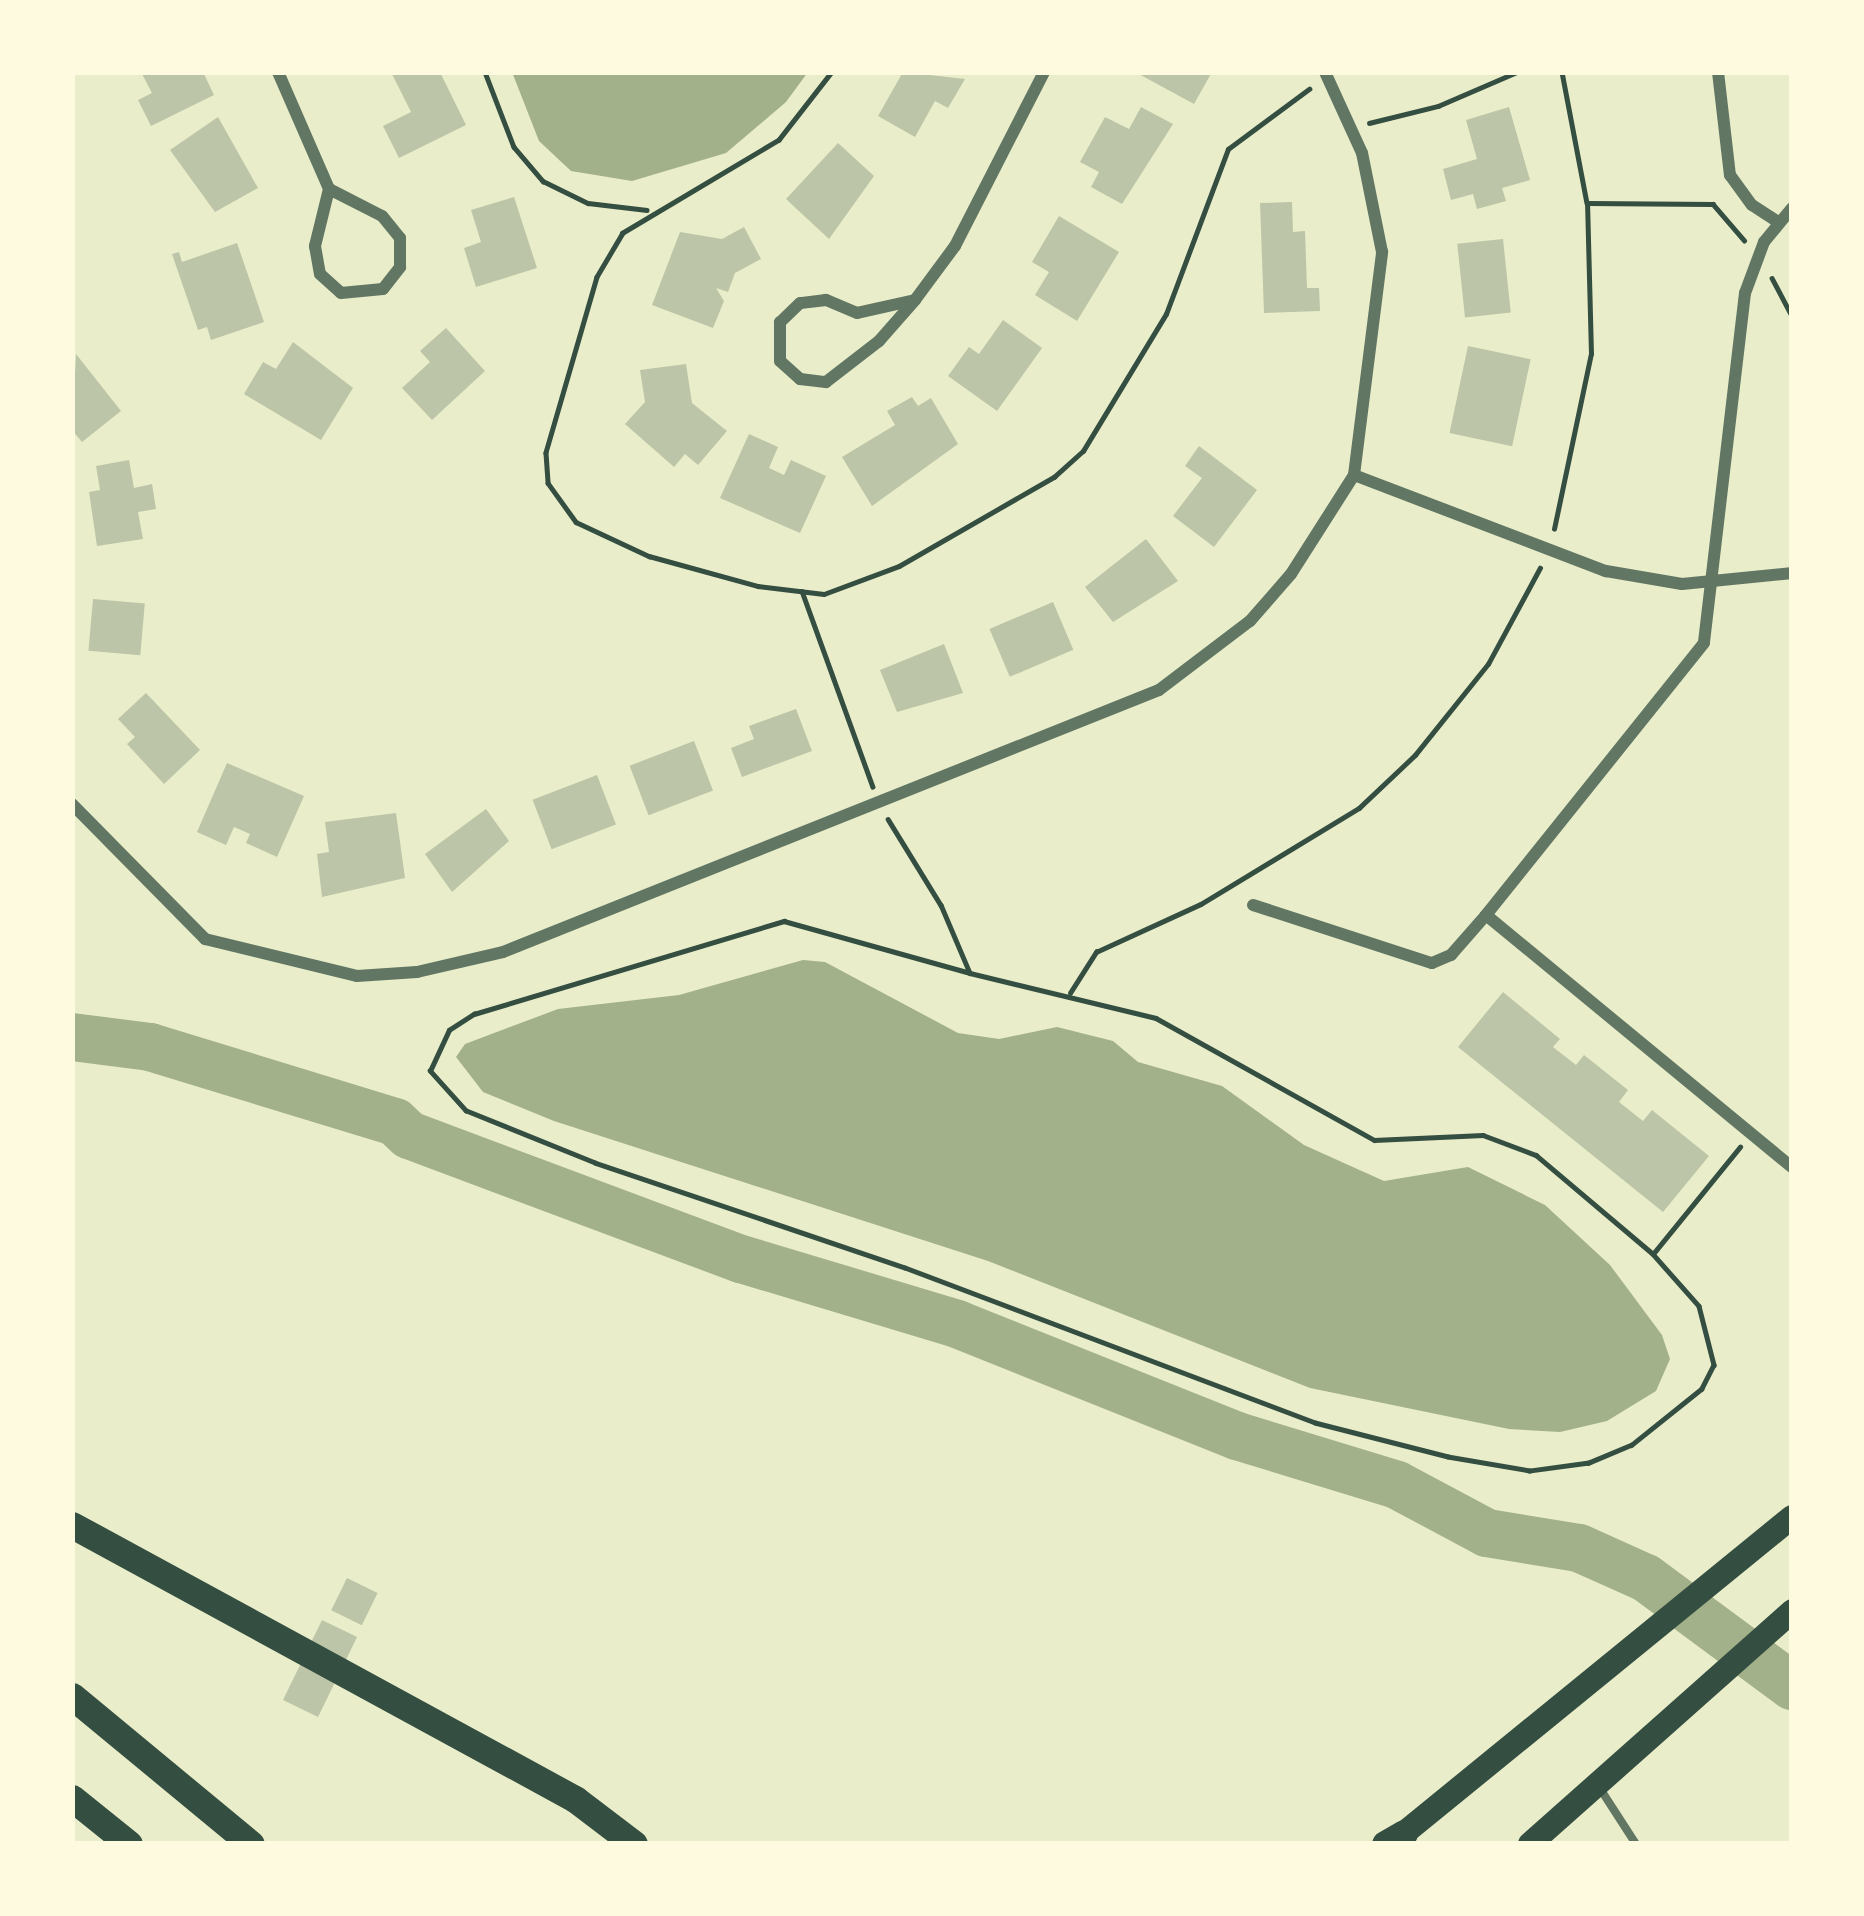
<!DOCTYPE html>
<style>
body{margin:0}
#map{position:relative;width:1864px;height:1916px;overflow:hidden;background:#e9edc9;font-family:"DejaVu Sans",sans-serif}
div>[style]{position:absolute}
.water>*{inset:0;background:#a3b18a}
.river>*{height:48px;margin:-24px;padding:0 24px;transform-origin:24px;border-radius:24px;background:#a3b18a}
.building>*{inset:0;background:#bcc5a7;transform-origin:0 0}
.path>*{height:4.5px;margin:-2.25px;padding:0 2.25px;transform-origin:2.25px;border-radius:2.25px;background:#344e41}
.service>*{height:8px;margin:-4px;padding:0 4px;transform-origin:4px;border-radius:4px;background:#617663}
.minor>*{height:12px;margin:-6px;padding:0 6px;transform-origin:6px;border-radius:6px;background:#617663}
.primary>*{height:24px;margin:-12px;padding:0 12px;transform-origin:12px;border-radius:12px;background:#344e41}
.motorway>*{height:27px;margin:-13.5px;padding:0 13.5px;transform-origin:13.5px;border-radius:13.5px;background:#344e41}
span{translate:-50% -50%;white-space:nowrap;text-align:center;line-height:1.15;-webkit-text-stroke:10px #fefae0;paint-order:stroke}
.frame{position:absolute;inset:0;border:75px solid #fefae0;pointer-events:none}
</style>
<div id="map">
<div class="water">
<i style="clip-path:polygon(512px 72px,808px 72px,786px 102px,726px 153px,632px 181px,571px 171px,539px 141px)"></i>
<i style="clip-path:polygon(803px 960px,825px 962px,958px 1033px,999px 1039px,1057px 1027px,1113px 1041px,1138px 1062px,1222px 1086px,1304px 1145px,1384px 1181px,1468px 1167px,1545px 1205px,1610px 1265px,1662px 1335px,1670px 1359px,1656px 1391px,1607px 1421px,1560px 1432px,1509px 1429px,1310px 1388px,988px 1261px,554px 1121px,483px 1092px,456px 1057px,465px 1044px,558px 1009px,679px 995px)"></i>
</div>
<div class="river">
<i style="left:72px;top:1037px;width:79px;rotate:7.3deg"></i>
<i style="left:150px;top:1047px;width:256px;rotate:17deg"></i>
<i style="left:395px;top:1122px;width:19px;rotate:43deg"></i>
<i style="left:409px;top:1135px;width:354px;rotate:20.5deg"></i>
<i style="left:741px;top:1259px;width:226px;rotate:16.7deg"></i>
<i style="left:957px;top:1324px;width:302px;rotate:21.8deg"></i>
<i style="left:1237px;top:1436px;width:167px;rotate:17deg"></i>
<i style="left:1397px;top:1485px;width:102px;rotate:28.1deg"></i>
<i style="left:1487px;top:1533px;width:93px;rotate:9.3deg"></i>
<i style="left:1579px;top:1548px;width:73px;rotate:24.1deg"></i>
<i style="left:1646px;top:1578px;width:182px;rotate:36.5deg"></i>
</div>
<div class="building">
<i style="clip-path:polygon(141px 72px,203px 72px,214px 95px,151px 126px,138px 100px,152px 93px)"></i>
<i style="clip-path:polygon(391px 72px,440px 72px,466px 125px,399px 158px,383px 126px,411px 112px)"></i>
<i style="clip-path:polygon(903px 72px,965px 79px,948px 108px,935px 101px,915px 137px,878px 116px)"></i>
<i style="clip-path:polygon(1135px 72px,1212px 72px,1194px 104px)"></i>
<i style="clip-path:polygon(1141px 107px,1173px 124px,1122px 204px,1091px 187px,1099px 172px,1080px 162px,1105px 117px,1129px 129px)"></i>
<i style="clip-path:polygon(1509px 107px,1530px 180px,1502px 188px,1506px 201px,1477px 209px,1473px 194px,1451px 200px,1443px 169px,1477px 159px,1466px 120px)"></i>
<i style="clip-path:polygon(218px 117px,258px 188px,215px 212px,170px 150px)"></i>
<i style="clip-path:polygon(838px 143px,874px 176px,829px 239px,786px 199px)"></i>
<i style="clip-path:polygon(514px 197px,537px 268px,476px 287px,464px 248px,481px 242px,471px 210px)"></i>
<i style="clip-path:polygon(1292px 202px,1293px 232px,1305px 231px,1307px 288px,1319px 288px,1320px 311px,1264px 313px,1260px 203px)"></i>
<i style="clip-path:polygon(1059px 216px,1119px 252px,1077px 321px,1035px 295px,1049px 272px,1032px 262px)"></i>
<i style="clip-path:polygon(744px 227px,761px 259px,735px 273px,728px 292px,716px 288px,724px 301px,713px 328px,652px 305px,680px 232px,722px 239px)"></i>
<i style="left:1503px;top:239px;width:74px;height:46px;rotate:84deg"></i>
<i style="clip-path:polygon(237px 243px,264px 322px,211px 340px,207px 327px,198px 330px,172px 254px,179px 252px,182px 262px)"></i>
<i style="clip-path:polygon(1003px 320px,1042px 348px,997px 411px,948px 376px,969px 347px,979px 354px)"></i>
<i style="clip-path:polygon(446px 328px,485px 371px,432px 420px,402px 388px,430px 362px,420px 351px)"></i>
<i style="clip-path:polygon(293px 342px,353px 388px,321px 440px,244px 394px,263px 362px,276px 369px)"></i>
<i style="left:1468px;top:346px;width:64px;height:89px;rotate:12deg"></i>
<i style="clip-path:polygon(76px 354px,121px 411px,82px 442px,72px 430px)"></i>
<i style="clip-path:polygon(686px 364px,692px 403px,727px 431px,698px 465px,685px 454px,674px 467px,625px 424px,645px 402px,640px 370px)"></i>
<i style="clip-path:polygon(912px 397px,918px 406px,931px 398px,958px 444px,872px 506px,842px 457px,895px 425px,887px 411px)"></i>
<i style="clip-path:polygon(749px 434px,778px 447px,769px 468px,784px 475px,791px 460px,826px 476px,800px 533px,720px 498px)"></i>
<i style="clip-path:polygon(1199px 446px,1257px 490px,1214px 547px,1173px 516px,1202px 478px,1185px 466px)"></i>
<i style="clip-path:polygon(129px 460px,134px 488px,152px 484px,156px 509px,138px 512px,143px 539px,97px 546px,89px 492px,100px 490px,96px 466px)"></i>
<i style="clip-path:polygon(1146px 539px,1178px 581px,1113px 622px,1085px 587px)"></i>
<i style="left:93px;top:599px;width:52px;height:52px;rotate:5deg"></i>
<i style="left:1053px;top:602px;width:52px;height:69px;rotate:67deg"></i>
<i style="clip-path:polygon(944px 644px,963px 693px,897px 712px,880px 670px)"></i>
<i style="clip-path:polygon(146px 693px,200px 750px,164px 784px,127px 744px,135px 737px,118px 719px)"></i>
<i style="clip-path:polygon(796px 709px,812px 751px,742px 777px,731px 748px,754px 739px,749px 726px)"></i>
<i style="left:694px;top:741px;width:53px;height:69px;rotate:69deg"></i>
<i style="clip-path:polygon(227px 763px,304px 796px,277px 857px,246px 843px,250px 834px,234px 827px,226px 845px,197px 832px)"></i>
<i style="left:597px;top:775px;width:53px;height:69px;rotate:69deg"></i>
<i style="clip-path:polygon(486px 809px,509px 841px,452px 892px,425px 854px)"></i>
<i style="clip-path:polygon(396px 813px,405px 878px,322px 897px,317px 854px,329px 852px,325px 822px)"></i>
<i style="clip-path:polygon(1503px 992px,1560px 1039px,1553px 1047px,1576px 1065px,1584px 1055px,1628px 1090px,1619px 1102px,1643px 1121px,1652px 1110px,1709px 1156px,1663px 1212px,1458px 1047px)"></i>
<i style="left:347px;top:1578px;width:34px;height:36px;rotate:26deg"></i>
<i style="left:322px;top:1620px;width:39px;height:89px;rotate:26deg"></i>
</div>
<div class="path">
<i style="left:485px;top:72px;width:80px;rotate:68.9deg"></i>
<i style="left:514px;top:147px;width:45px;rotate:49.5deg"></i>
<i style="left:543px;top:181px;width:50px;rotate:26.1deg"></i>
<i style="left:588px;top:203px;width:59px;rotate:6.8deg"></i>
<i style="left:832px;top:72px;width:86px;rotate:127.9deg"></i>
<i style="left:779px;top:140px;width:182px;rotate:149.2deg"></i>
<i style="left:623px;top:233px;width:51px;rotate:120.6deg"></i>
<i style="left:597px;top:277px;width:183px;rotate:106.2deg"></i>
<i style="left:546px;top:453px;width:30px;rotate:86deg"></i>
<i style="left:548px;top:483px;width:48px;rotate:54.3deg"></i>
<i style="left:576px;top:522px;width:81px;rotate:25deg"></i>
<i style="left:649px;top:556px;width:113px;rotate:15.4deg"></i>
<i style="left:758px;top:586px;width:66px;rotate:6.9deg"></i>
<i style="left:824px;top:594px;width:80px;rotate:-20.5deg"></i>
<i style="left:899px;top:566px;width:179px;rotate:-29.9deg"></i>
<i style="left:1054px;top:477px;width:39px;rotate:-42deg"></i>
<i style="left:1083px;top:451px;width:160px;rotate:-58.8deg"></i>
<i style="left:1166px;top:314px;width:176px;rotate:-69.4deg"></i>
<i style="left:1228px;top:149px;width:101px;rotate:-36.5deg"></i>
<i style="left:1562px;top:72px;width:133px;rotate:79.2deg"></i>
<i style="left:1587px;top:203px;width:126px;rotate:0.5deg"></i>
<i style="left:1713px;top:204px;width:48px;rotate:49.3deg"></i>
<i style="left:1369px;top:123px;width:71px;rotate:-13.8deg"></i>
<i style="left:1438px;top:106px;width:86px;rotate:-23.3deg"></i>
<i style="left:1772px;top:278px;width:43px;rotate:62.2deg"></i>
<i style="left:1554px;top:529px;width:179px;rotate:-78.1deg"></i>
<i style="left:1591px;top:354px;width:151px;rotate:-91.5deg"></i>
<i style="left:802px;top:591px;width:208px;rotate:70.1deg"></i>
<i style="left:888px;top:819px;width:101px;rotate:58.4deg"></i>
<i style="left:941px;top:905px;width:74px;rotate:66.9deg"></i>
<i style="left:970px;top:973px;width:191px;rotate:13.6deg"></i>
<i style="left:1156px;top:1018px;width:250px;rotate:29.2deg"></i>
<i style="left:1374px;top:1140px;width:109px;rotate:-2.6deg"></i>
<i style="left:1483px;top:1135px;width:57px;rotate:20.7deg"></i>
<i style="left:1536px;top:1155px;width:153px;rotate:40.2deg"></i>
<i style="left:1653px;top:1254px;width:69px;rotate:48.5deg"></i>
<i style="left:1699px;top:1306px;width:61px;rotate:75.7deg"></i>
<i style="left:1714px;top:1365px;width:27px;rotate:117deg"></i>
<i style="left:1702px;top:1389px;width:90px;rotate:141.3deg"></i>
<i style="left:1632px;top:1445px;width:47px;rotate:157.3deg"></i>
<i style="left:1589px;top:1463px;width:60px;rotate:172.3deg"></i>
<i style="left:1530px;top:1471px;width:83px;rotate:-170.3deg"></i>
<i style="left:1448px;top:1457px;width:137px;rotate:-165.7deg"></i>
<i style="left:1315px;top:1423px;width:438px;rotate:-159.3deg"></i>
<i style="left:905px;top:1268px;width:327px;rotate:-161.3deg"></i>
<i style="left:595px;top:1163px;width:139px;rotate:-158deg"></i>
<i style="left:466px;top:1111px;width:54px;rotate:-132deg"></i>
<i style="left:430px;top:1071px;width:45px;rotate:-65.1deg"></i>
<i style="left:449px;top:1030px;width:30px;rotate:-33deg"></i>
<i style="left:474px;top:1014px;width:324px;rotate:-16.7deg"></i>
<i style="left:784px;top:921px;width:193px;rotate:15.6deg"></i>
<i style="left:1070px;top:993px;width:49px;rotate:-57.6deg"></i>
<i style="left:1096px;top:952px;width:115px;rotate:-24.6deg"></i>
<i style="left:1201px;top:904px;width:185px;rotate:-31.3deg"></i>
<i style="left:1359px;top:808px;width:77px;rotate:-43.4deg"></i>
<i style="left:1415px;top:755px;width:117px;rotate:-51.3deg"></i>
<i style="left:1488px;top:664px;width:109px;rotate:-61.6deg"></i>
<i style="left:1653px;top:1254px;width:138px;rotate:-50.9deg"></i>
</div>
<div class="service">
<i style="left:1601px;top:1790px;width:64px;rotate:57.1deg"></i>
</div>
<div class="minor">
<i style="left:278px;top:72px;width:128px;rotate:66.4deg"></i>
<i style="left:329px;top:189px;width:59px;rotate:103.8deg"></i>
<i style="left:315px;top:246px;width:28px;rotate:80deg"></i>
<i style="left:320px;top:274px;width:28px;rotate:42deg"></i>
<i style="left:341px;top:293px;width:42px;rotate:-5.4deg"></i>
<i style="left:383px;top:289px;width:28px;rotate:-52deg"></i>
<i style="left:400px;top:267px;width:29px;rotate:-90deg"></i>
<i style="left:400px;top:238px;width:28px;rotate:-129deg"></i>
<i style="left:382px;top:216px;width:59px;rotate:-153deg"></i>
<i style="left:1718px;top:72px;width:104px;rotate:83.4deg"></i>
<i style="left:1730px;top:175px;width:37px;rotate:54deg"></i>
<i style="left:1752px;top:205px;width:31px;rotate:33deg"></i>
<i style="left:1792px;top:208px;width:44px;rotate:129.5deg"></i>
<i style="left:1764px;top:242px;width:54px;rotate:110.4deg"></i>
<i style="left:1745px;top:293px;width:352px;rotate:96.7deg"></i>
<i style="left:1704px;top:643px;width:349px;rotate:128.7deg"></i>
<i style="left:1486px;top:915px;width:396px;rotate:39.5deg"></i>
<i style="left:915px;top:300px;width:59px;rotate:167.4deg"></i>
<i style="left:857px;top:313px;width:34px;rotate:-157deg"></i>
<i style="left:826px;top:300px;width:26px;rotate:173deg"></i>
<i style="left:800px;top:303px;width:28px;rotate:136deg"></i>
<i style="left:780px;top:322px;width:39px;rotate:90deg"></i>
<i style="left:780px;top:361px;width:27px;rotate:42deg"></i>
<i style="left:800px;top:379px;width:26px;rotate:7deg"></i>
<i style="left:826px;top:382px;width:67px;rotate:-37.7deg"></i>
<i style="left:879px;top:341px;width:55px;rotate:-48.7deg"></i>
<i style="left:915px;top:300px;width:67px;rotate:-53.5deg"></i>
<i style="left:955px;top:246px;width:195px;rotate:-62.9deg"></i>
<i style="left:1354px;top:475px;width:270px;rotate:20.9deg"></i>
<i style="left:1606px;top:571px;width:77px;rotate:9.7deg"></i>
<i style="left:1682px;top:584px;width:111px;rotate:-5.7deg"></i>
<i style="left:72px;top:804px;width:190px;rotate:45.4deg"></i>
<i style="left:205px;top:939px;width:156px;rotate:13.7deg"></i>
<i style="left:357px;top:976px;width:60px;rotate:-3.8deg"></i>
<i style="left:417px;top:972px;width:88px;rotate:-13.1deg"></i>
<i style="left:503px;top:952px;width:706px;rotate:-21.77deg"></i>
<i style="left:1159px;top:690px;width:114px;rotate:-37.2deg"></i>
<i style="left:1250px;top:621px;width:62px;rotate:-48.9deg"></i>
<i style="left:1291px;top:574px;width:117px;rotate:-57.5deg"></i>
<i style="left:1354px;top:475px;width:225px;rotate:-82.8deg"></i>
<i style="left:1382px;top:252px;width:101px;rotate:-101.4deg"></i>
<i style="left:1362px;top:153px;width:89px;rotate:-114.6deg"></i>
<i style="left:1253px;top:905px;width:188px;rotate:18deg"></i>
<i style="left:1432px;top:963px;width:21px;rotate:-23deg"></i>
<i style="left:1451px;top:955px;width:53px;rotate:-48.8deg"></i>
</div>
<div class="primary">
<i style="left:1392px;top:1843px;width:516px;rotate:-39.18deg"></i>
<i style="left:1530px;top:1844px;width:351px;rotate:-41.6deg"></i>
</div>
<div class="motorway">
<i style="left:72px;top:1525px;width:573px;rotate:28.58deg"></i>
<i style="left:575px;top:1799px;width:74px;rotate:37.3deg"></i>
<i style="left:72px;top:1696px;width:232px;rotate:39.6deg"></i>
<i style="left:72px;top:1798px;width:73px;rotate:38.9deg"></i>
<i style="left:1385px;top:1844px;width:22px;rotate:-30deg"></i>
</div>
<div class="frame"></div>
</div>
